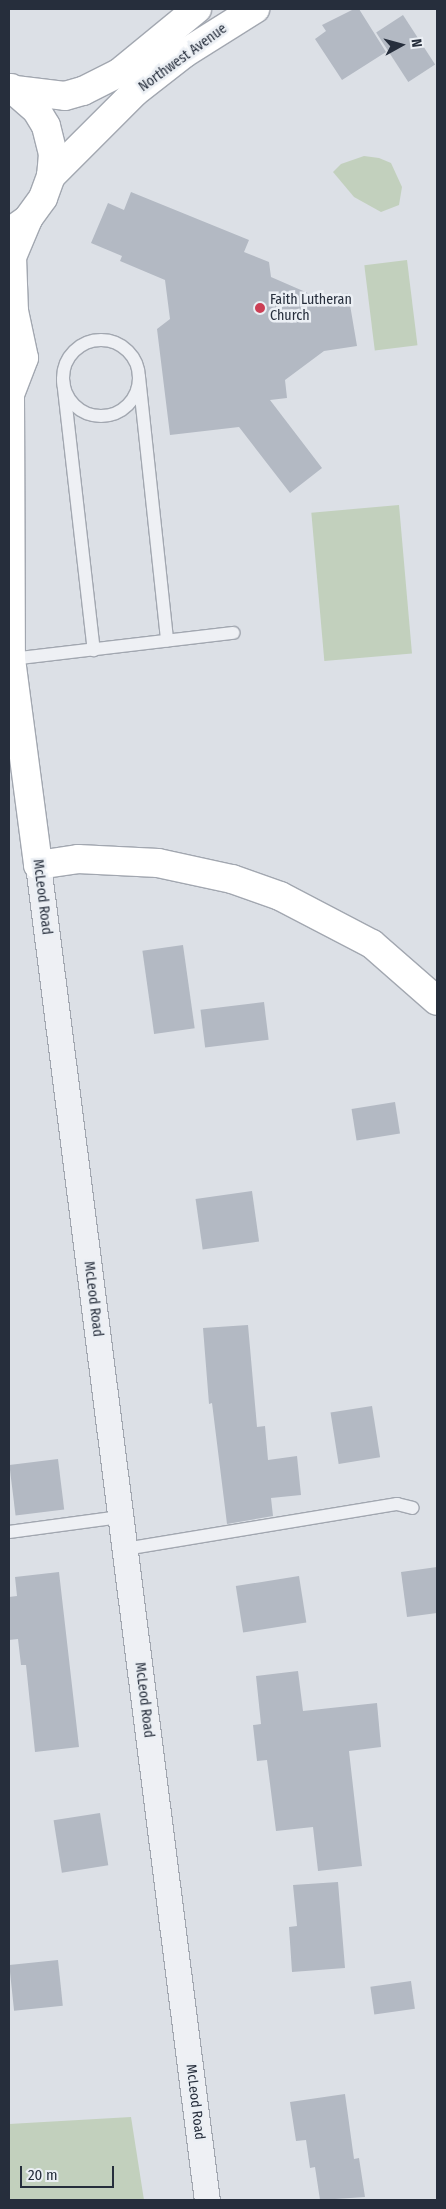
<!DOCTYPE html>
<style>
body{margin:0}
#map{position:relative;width:446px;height:2209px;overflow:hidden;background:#dce0e6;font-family:"Fira Sans Condensed",sans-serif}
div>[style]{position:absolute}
.green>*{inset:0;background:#c2d0bd;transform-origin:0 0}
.building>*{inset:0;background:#b3b9c3;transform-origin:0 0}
.roads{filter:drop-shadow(1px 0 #a2a7b0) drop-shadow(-1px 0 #a2a7b0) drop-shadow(0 1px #a2a7b0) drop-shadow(0 -1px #a2a7b0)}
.service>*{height:12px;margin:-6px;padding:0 6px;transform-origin:6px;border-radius:6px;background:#eef0f4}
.service>.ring{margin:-6px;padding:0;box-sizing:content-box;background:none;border:12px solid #eef0f4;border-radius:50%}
.minor>*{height:25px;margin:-12.5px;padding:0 12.5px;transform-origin:12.5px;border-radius:12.5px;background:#eef0f4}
.secondary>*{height:28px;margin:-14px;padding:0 14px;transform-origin:14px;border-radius:14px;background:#fff}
.motorway>*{height:28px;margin:-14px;padding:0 14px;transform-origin:14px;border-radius:14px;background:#fff}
.dots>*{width:14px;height:14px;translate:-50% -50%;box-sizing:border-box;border:2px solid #ebeff4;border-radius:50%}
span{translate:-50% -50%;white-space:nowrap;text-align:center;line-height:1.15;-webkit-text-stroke:5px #ebeff4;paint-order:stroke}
.street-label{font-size:14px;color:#262e3c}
.poi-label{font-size:14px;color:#262e3c}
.left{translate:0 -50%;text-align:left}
.frame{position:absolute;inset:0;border:10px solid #262e3c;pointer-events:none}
.north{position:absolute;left:376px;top:20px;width:50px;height:50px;-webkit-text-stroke:4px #ebeff4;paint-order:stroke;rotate:83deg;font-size:14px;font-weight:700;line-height:20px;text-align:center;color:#262e3c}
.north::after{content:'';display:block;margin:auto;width:18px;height:22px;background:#262e3c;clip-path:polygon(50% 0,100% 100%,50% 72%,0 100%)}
.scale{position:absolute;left:20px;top:2166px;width:94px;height:22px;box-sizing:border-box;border:2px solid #262e3c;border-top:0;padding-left:6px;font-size:15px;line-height:18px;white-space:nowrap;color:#262e3c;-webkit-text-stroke:4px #ebeff4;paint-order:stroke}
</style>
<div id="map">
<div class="green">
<i style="clip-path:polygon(364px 156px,379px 158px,391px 163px,402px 187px,399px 205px,381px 212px,354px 197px,333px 172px,341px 164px)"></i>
<i style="left:407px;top:260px;width:86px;height:43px;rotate:83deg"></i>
<i style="left:399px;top:505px;width:149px;height:88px;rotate:85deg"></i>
<i style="clip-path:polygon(131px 2117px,144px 2200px,9px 2200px,9px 2124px)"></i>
</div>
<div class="building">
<i style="clip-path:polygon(354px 9px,359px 9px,386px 52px,342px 80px,315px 39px,326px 31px,322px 25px)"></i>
<i style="left:403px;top:15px;width:59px;height:32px;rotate:57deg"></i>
<i style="clip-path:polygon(131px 192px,249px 240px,244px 252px,269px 262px,271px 277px,317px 297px,348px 293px,357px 346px,324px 351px,285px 380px,287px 398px,270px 400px,322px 468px,290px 493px,239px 427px,170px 435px,157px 329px,170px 319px,165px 280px,120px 261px,122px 256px,91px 243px,108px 203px,124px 210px)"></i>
<i style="left:183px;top:945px;width:84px;height:41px;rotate:82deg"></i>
<i style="left:264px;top:1002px;width:38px;height:64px;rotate:83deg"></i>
<i style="left:395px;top:1102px;width:32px;height:44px;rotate:81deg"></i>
<i style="left:252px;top:1191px;width:51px;height:57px;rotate:82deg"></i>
<i style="clip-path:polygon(248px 1325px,257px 1427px,265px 1426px,268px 1460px,297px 1456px,301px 1495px,271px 1498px,273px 1516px,227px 1524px,212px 1403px,209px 1404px,203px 1328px)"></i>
<i style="left:372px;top:1406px;width:52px;height:42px;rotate:81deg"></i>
<i style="left:58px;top:1459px;width:51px;height:49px;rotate:83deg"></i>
<i style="clip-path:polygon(437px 1567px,437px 1613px,407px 1617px,401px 1572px)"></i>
<i style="clip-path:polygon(59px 1572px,79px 1747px,35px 1752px,26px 1665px,21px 1665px,18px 1639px,9px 1640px,9px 1597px,17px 1596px,15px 1577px)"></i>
<i style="left:299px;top:1576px;width:47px;height:64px;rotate:81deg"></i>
<i style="clip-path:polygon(298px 1671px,303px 1711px,377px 1703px,381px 1747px,349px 1751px,362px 1866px,318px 1871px,313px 1827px,276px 1831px,267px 1760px,257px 1761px,253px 1725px,261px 1724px,256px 1676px)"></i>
<i style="left:100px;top:1813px;width:53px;height:47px;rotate:81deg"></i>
<i style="clip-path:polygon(338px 1882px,345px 1968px,292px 1972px,289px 1927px,297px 1926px,293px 1885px)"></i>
<i style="left:58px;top:1960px;width:46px;height:49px;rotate:84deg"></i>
<i style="left:411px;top:1981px;width:28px;height:41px;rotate:82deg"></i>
<i style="clip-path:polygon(345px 2094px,354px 2159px,359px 2158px,365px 2197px,320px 2200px,315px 2167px,310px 2168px,306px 2140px,296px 2141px,290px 2102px)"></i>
</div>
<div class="roads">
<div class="service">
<i class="ring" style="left:63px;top:340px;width:64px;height:64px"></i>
<i style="left:139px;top:377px;width:265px;rotate:83.9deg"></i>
<i style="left:63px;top:380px;width:272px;rotate:83.5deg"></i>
<i style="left:11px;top:659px;width:224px;rotate:-6.7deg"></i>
<i style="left:9px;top:1532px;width:112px;rotate:-7.7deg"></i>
<i style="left:125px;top:1549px;width:276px;rotate:-9.4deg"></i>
<i style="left:397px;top:1504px;width:16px;rotate:14deg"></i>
</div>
<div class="minor">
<i style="left:38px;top:865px;width:1346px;rotate:82.79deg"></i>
</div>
<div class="secondary">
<i style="left:11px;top:88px;width:35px;rotate:41deg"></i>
<i style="left:37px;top:111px;width:17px;rotate:59deg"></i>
<i style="left:46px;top:126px;width:29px;rotate:76deg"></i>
<i style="left:53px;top:154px;width:22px;rotate:95deg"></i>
<i style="left:51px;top:176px;width:23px;rotate:110deg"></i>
<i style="left:43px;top:198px;width:26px;rotate:126deg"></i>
<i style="left:28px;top:219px;width:19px;rotate:145deg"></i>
<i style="left:15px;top:90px;width:50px;rotate:6.8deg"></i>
<i style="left:65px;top:96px;width:19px;rotate:-16deg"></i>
<i style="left:83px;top:91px;width:40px;rotate:-26.6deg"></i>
<i style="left:119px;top:73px;width:101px;rotate:-39.4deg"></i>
<i style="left:51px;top:176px;width:119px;rotate:-45deg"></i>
<i style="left:135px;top:92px;width:63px;rotate:-38deg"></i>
<i style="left:185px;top:53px;width:83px;rotate:-32.2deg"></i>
<i style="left:28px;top:219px;width:41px;rotate:112.8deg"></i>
<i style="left:12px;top:257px;width:54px;rotate:87.9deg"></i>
<i style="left:14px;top:311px;width:48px;rotate:78deg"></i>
<i style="left:24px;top:358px;width:40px;rotate:111deg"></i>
<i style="left:10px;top:395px;width:264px;rotate:89.8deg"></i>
<i style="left:11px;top:659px;width:208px;rotate:82.5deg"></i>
</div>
<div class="motorway">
<i style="left:38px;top:865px;width:40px;rotate:-8.5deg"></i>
<i style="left:78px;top:859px;width:80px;rotate:2.9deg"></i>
<i style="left:158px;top:863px;width:76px;rotate:12.2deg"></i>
<i style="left:232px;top:879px;width:51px;rotate:19.5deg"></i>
<i style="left:280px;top:896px;width:104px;rotate:27.6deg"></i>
<i style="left:372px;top:944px;width:86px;rotate:41.2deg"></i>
</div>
</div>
<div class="dots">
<i style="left:260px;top:308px;background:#cc3f55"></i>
</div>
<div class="street-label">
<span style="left:183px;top:58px;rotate:-36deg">Northwest Avenue</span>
<span style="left:42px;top:897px;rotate:83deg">McLeod Road</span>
<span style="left:93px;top:1299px;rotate:83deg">McLeod Road</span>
<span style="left:144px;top:1700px;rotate:83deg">McLeod Road</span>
<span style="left:195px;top:2102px;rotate:83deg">McLeod Road</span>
</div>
<div class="poi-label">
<span class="left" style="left:270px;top:308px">Faith Lutheran<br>Church</span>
</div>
<div class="frame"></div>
<div class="north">N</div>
<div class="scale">20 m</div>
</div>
